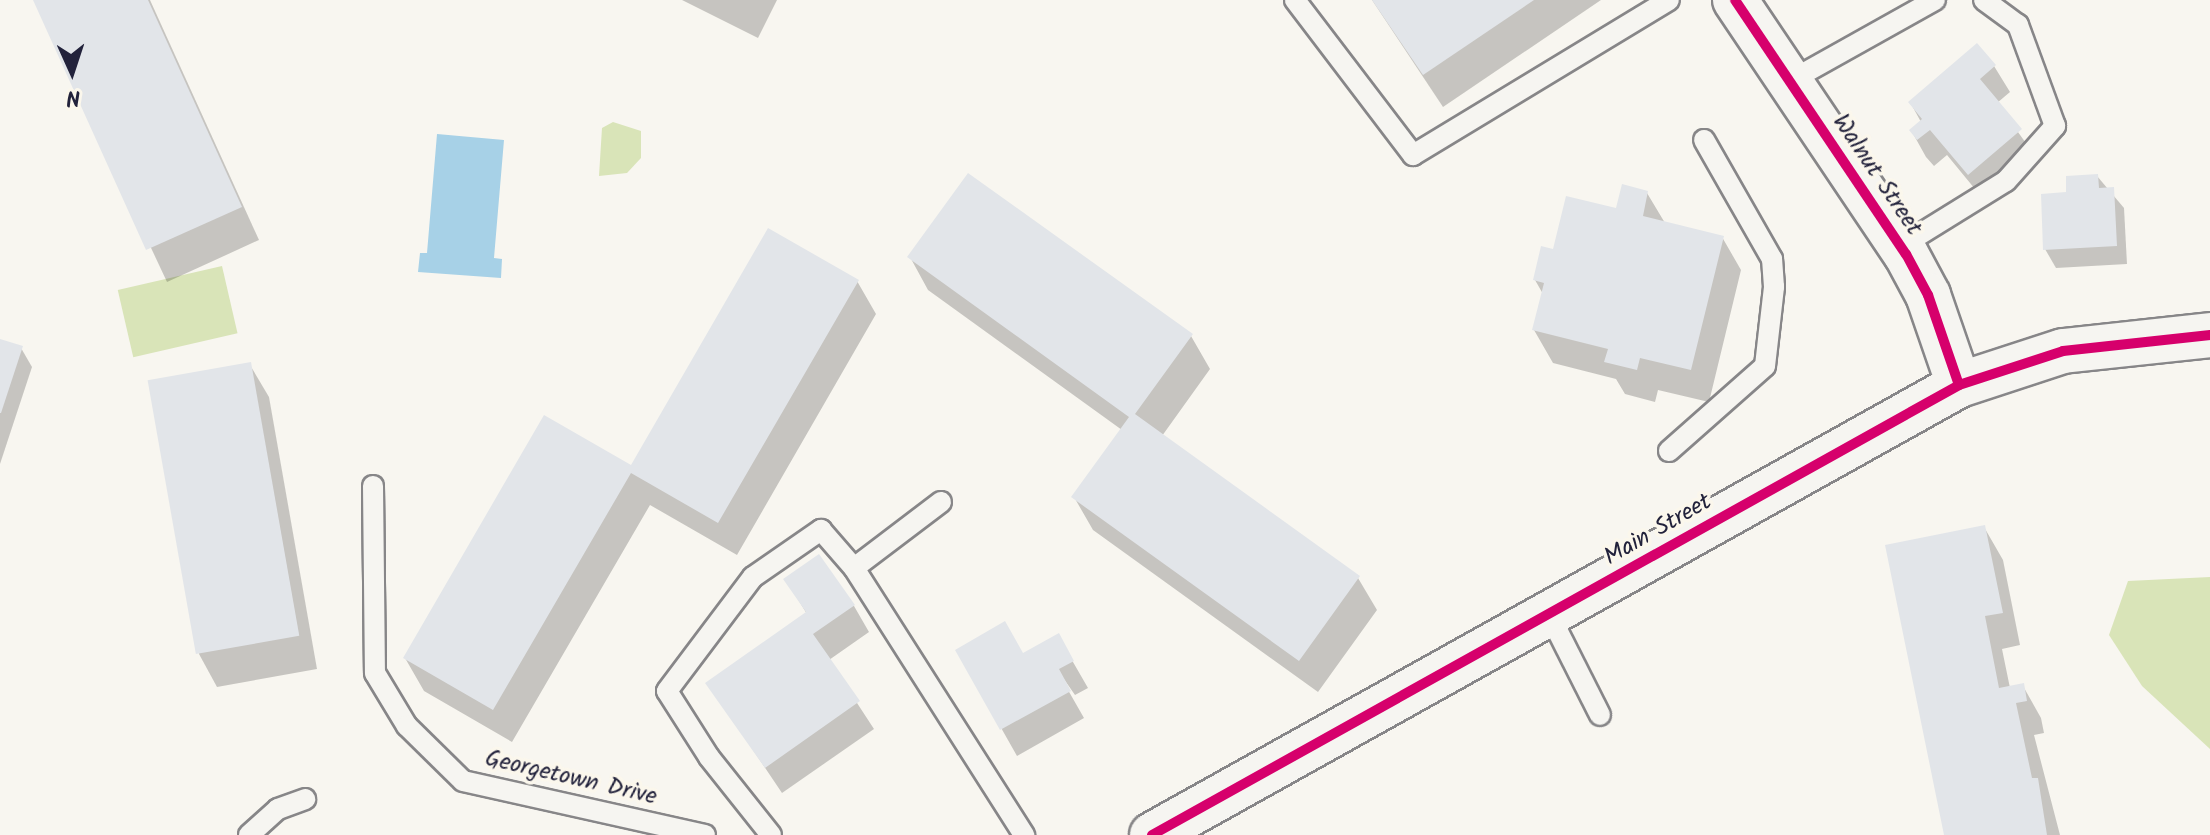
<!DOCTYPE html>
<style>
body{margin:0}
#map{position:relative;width:2210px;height:835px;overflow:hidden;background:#f8f6f0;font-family:Kalam,sans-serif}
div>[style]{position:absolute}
.green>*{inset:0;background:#d9e4b8;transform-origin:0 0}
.water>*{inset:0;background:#a7d1e7}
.shadow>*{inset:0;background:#0003}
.building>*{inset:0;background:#e2e5e9;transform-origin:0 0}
.roads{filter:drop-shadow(2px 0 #878688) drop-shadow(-2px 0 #878688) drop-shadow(0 2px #878688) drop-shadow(0 -2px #878688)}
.service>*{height:20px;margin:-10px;padding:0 10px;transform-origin:10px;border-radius:10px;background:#f6f5f1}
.tertiary>*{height:44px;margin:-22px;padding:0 22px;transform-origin:22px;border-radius:22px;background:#f6f5f1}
.cycleway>*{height:10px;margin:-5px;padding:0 5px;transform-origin:5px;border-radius:5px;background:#d6006c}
span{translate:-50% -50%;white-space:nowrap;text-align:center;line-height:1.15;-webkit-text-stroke:7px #fbf7ec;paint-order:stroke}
.street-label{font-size:24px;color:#22223b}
.north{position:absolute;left:32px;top:32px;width:80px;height:80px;-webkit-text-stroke:6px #fbf7ec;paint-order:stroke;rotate:177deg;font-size:22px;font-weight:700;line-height:32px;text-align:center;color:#22223b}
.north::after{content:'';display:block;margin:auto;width:28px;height:36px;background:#22223b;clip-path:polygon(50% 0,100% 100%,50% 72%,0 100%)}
</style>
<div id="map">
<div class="green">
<i style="clip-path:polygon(613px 122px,641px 131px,641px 158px,627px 173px,599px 176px,602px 128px)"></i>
<i style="left:222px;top:266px;width:69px;height:107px;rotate:77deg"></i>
<i style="clip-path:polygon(2210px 577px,2210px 749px,2142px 686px,2109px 635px,2128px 581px)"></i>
</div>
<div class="water">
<i style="clip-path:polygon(437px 134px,504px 140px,494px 258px,502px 259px,501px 278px,418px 272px,420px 253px,427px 253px)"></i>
</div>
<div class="shadow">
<i style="clip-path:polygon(35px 0,150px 0,259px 240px,167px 282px)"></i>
<i style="clip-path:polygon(682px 0,777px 0,758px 38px)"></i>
<i style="clip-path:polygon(1372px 0,1601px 0,1443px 107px)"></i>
<i style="clip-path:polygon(1994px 66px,2010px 92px,1997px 103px,2036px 157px,1984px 200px,1947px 155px,1934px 166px,1926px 157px,1911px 130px,1921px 122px,1910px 102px)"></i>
<i style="clip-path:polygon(2097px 176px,2124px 208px,2127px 264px,2056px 268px,2045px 249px,2068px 194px)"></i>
<i style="clip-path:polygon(1647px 193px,1665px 223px,1722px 237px,1741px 270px,1709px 402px,1658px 390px,1655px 402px,1625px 394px,1616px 379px,1553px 363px,1534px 330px,1543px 294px,1535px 280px,1554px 251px)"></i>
<i style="clip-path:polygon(910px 257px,1191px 336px,1210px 369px,1162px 436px,1358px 578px,1377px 610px,1318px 692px,1093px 530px,1074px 497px,1122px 430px,928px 290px)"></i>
<i style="clip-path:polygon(857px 281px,876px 314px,737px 555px,650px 505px,512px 742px,424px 691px,405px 658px)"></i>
<i style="clip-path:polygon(0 341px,21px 348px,32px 367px,0 464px)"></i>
<i style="clip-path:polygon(250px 365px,269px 397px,317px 669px,217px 687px,199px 654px)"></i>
<i style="clip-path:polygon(1984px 527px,2003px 560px,2020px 645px,2002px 649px,2010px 688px,2023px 686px,2041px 718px,2044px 733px,2034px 735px,2060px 835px,1946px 835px)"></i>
<i style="clip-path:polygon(786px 580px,854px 606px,869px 632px,829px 660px,874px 729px,782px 793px,708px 683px,807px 614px)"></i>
<i style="clip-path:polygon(1058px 636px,1088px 688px,1075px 695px,1052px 662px,1084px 718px,1017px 756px,957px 650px,1023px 656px)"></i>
</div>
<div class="building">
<i style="clip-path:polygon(33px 0,148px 0,242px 207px,146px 250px)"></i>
<i style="clip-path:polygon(1372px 0,1534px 0,1423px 75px)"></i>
<i style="clip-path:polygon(1977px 43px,1996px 65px,1980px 79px,2022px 129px,1968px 175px,1930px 130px,1917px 140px,1909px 130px,1922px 119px,1908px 102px)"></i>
<i style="clip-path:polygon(968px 173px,1193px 334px,1135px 414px,1360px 576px,1299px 661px,1071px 497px,1129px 417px,907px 257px)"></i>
<i style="clip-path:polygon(2098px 174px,2099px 188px,2114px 187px,2117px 246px,2043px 250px,2041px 194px,2066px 192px,2066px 176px)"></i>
<i style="clip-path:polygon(1622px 184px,1648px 191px,1643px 216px,1724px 236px,1691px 370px,1640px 358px,1637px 370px,1604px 362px,1608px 349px,1532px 330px,1544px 283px,1533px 280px,1541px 246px,1553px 249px,1566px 196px,1616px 208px)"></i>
<i style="clip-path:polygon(768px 228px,859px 280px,718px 523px,631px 473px,493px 710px,403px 658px,544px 415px,631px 465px)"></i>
<i style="clip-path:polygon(0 339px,23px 346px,1px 413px,0 413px)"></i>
<i style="left:251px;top:362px;width:278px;height:105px;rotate:80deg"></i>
<i style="clip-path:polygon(1985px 525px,2003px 613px,1985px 616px,1999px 688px,2024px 683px,2027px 701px,2016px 703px,2032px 778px,2038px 778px,2047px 835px,1944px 835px,1885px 545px)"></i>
<i style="clip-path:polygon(819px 554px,855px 605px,813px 634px,860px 701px,765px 768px,705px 683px,806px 612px,783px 579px)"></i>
<i style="clip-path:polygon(1005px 621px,1023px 653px,1059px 633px,1074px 661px,1059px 669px,1071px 691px,1000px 730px,955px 650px)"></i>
</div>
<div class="roads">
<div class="service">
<i style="left:1295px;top:0;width:195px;rotate:52.7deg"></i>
<i style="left:1413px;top:155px;width:299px;rotate:-31.2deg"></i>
<i style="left:1790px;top:81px;width:166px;rotate:-29.2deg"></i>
<i style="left:1901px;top:246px;width:123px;rotate:-31.8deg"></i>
<i style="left:2006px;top:181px;width:74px;rotate:-48.3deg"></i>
<i style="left:2055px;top:126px;width:108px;rotate:-110.1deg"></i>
<i style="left:2018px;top:25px;width:42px;rotate:-143.7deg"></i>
<i style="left:1669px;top:451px;width:128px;rotate:-41.5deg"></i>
<i style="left:1765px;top:366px;width:80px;rotate:-83.5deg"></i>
<i style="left:1774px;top:287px;width:28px;rotate:-94deg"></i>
<i style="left:1772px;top:259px;width:137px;rotate:-119.7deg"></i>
<i style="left:373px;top:486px;width:187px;rotate:89.4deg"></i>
<i style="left:375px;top:673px;width:62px;rotate:58.9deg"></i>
<i style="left:407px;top:726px;width:78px;rotate:44.5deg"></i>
<i style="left:463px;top:781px;width:248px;rotate:12.6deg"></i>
<i style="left:941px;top:502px;width:109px;rotate:142.8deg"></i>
<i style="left:854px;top:568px;width:317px;rotate:57.5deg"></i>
<i style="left:1549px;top:614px;width:113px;rotate:63.2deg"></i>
<i style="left:249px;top:835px;width:39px;rotate:-42deg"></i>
<i style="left:278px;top:809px;width:29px;rotate:-20deg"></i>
<i style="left:771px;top:835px;width:100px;rotate:-128.5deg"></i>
<i style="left:709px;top:757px;width:78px;rotate:-122.5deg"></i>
<i style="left:667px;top:691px;width:143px;rotate:-53deg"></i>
<i style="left:753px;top:577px;width:83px;rotate:-34.7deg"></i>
<i style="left:821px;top:530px;width:50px;rotate:49deg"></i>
</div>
<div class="tertiary">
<i style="left:1735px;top:0;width:306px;rotate:56.1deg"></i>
<i style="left:1906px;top:254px;width:47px;rotate:61.8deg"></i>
<i style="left:1928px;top:295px;width:95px;rotate:71deg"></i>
<i style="left:1152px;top:835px;width:924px;rotate:-29.14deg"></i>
<i style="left:1959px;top:385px;width:109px;rotate:-18.1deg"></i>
<i style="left:2063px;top:351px;width:148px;rotate:-6.2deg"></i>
</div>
</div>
<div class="cycleway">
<i style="left:1735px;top:0;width:306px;rotate:56.1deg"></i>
<i style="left:1906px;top:254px;width:47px;rotate:61.8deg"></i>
<i style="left:1928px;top:295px;width:95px;rotate:71deg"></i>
<i style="left:1152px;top:835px;width:924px;rotate:-29.14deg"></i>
<i style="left:1959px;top:385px;width:109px;rotate:-18.1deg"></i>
<i style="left:2063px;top:351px;width:148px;rotate:-6.2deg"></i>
</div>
<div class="street-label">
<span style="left:1877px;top:175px;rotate:56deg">Walnut Street</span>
<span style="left:1658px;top:530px;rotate:-30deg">Main Street</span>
<span style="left:571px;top:778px;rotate:13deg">Georgetown Drive</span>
</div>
<div class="north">N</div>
</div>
